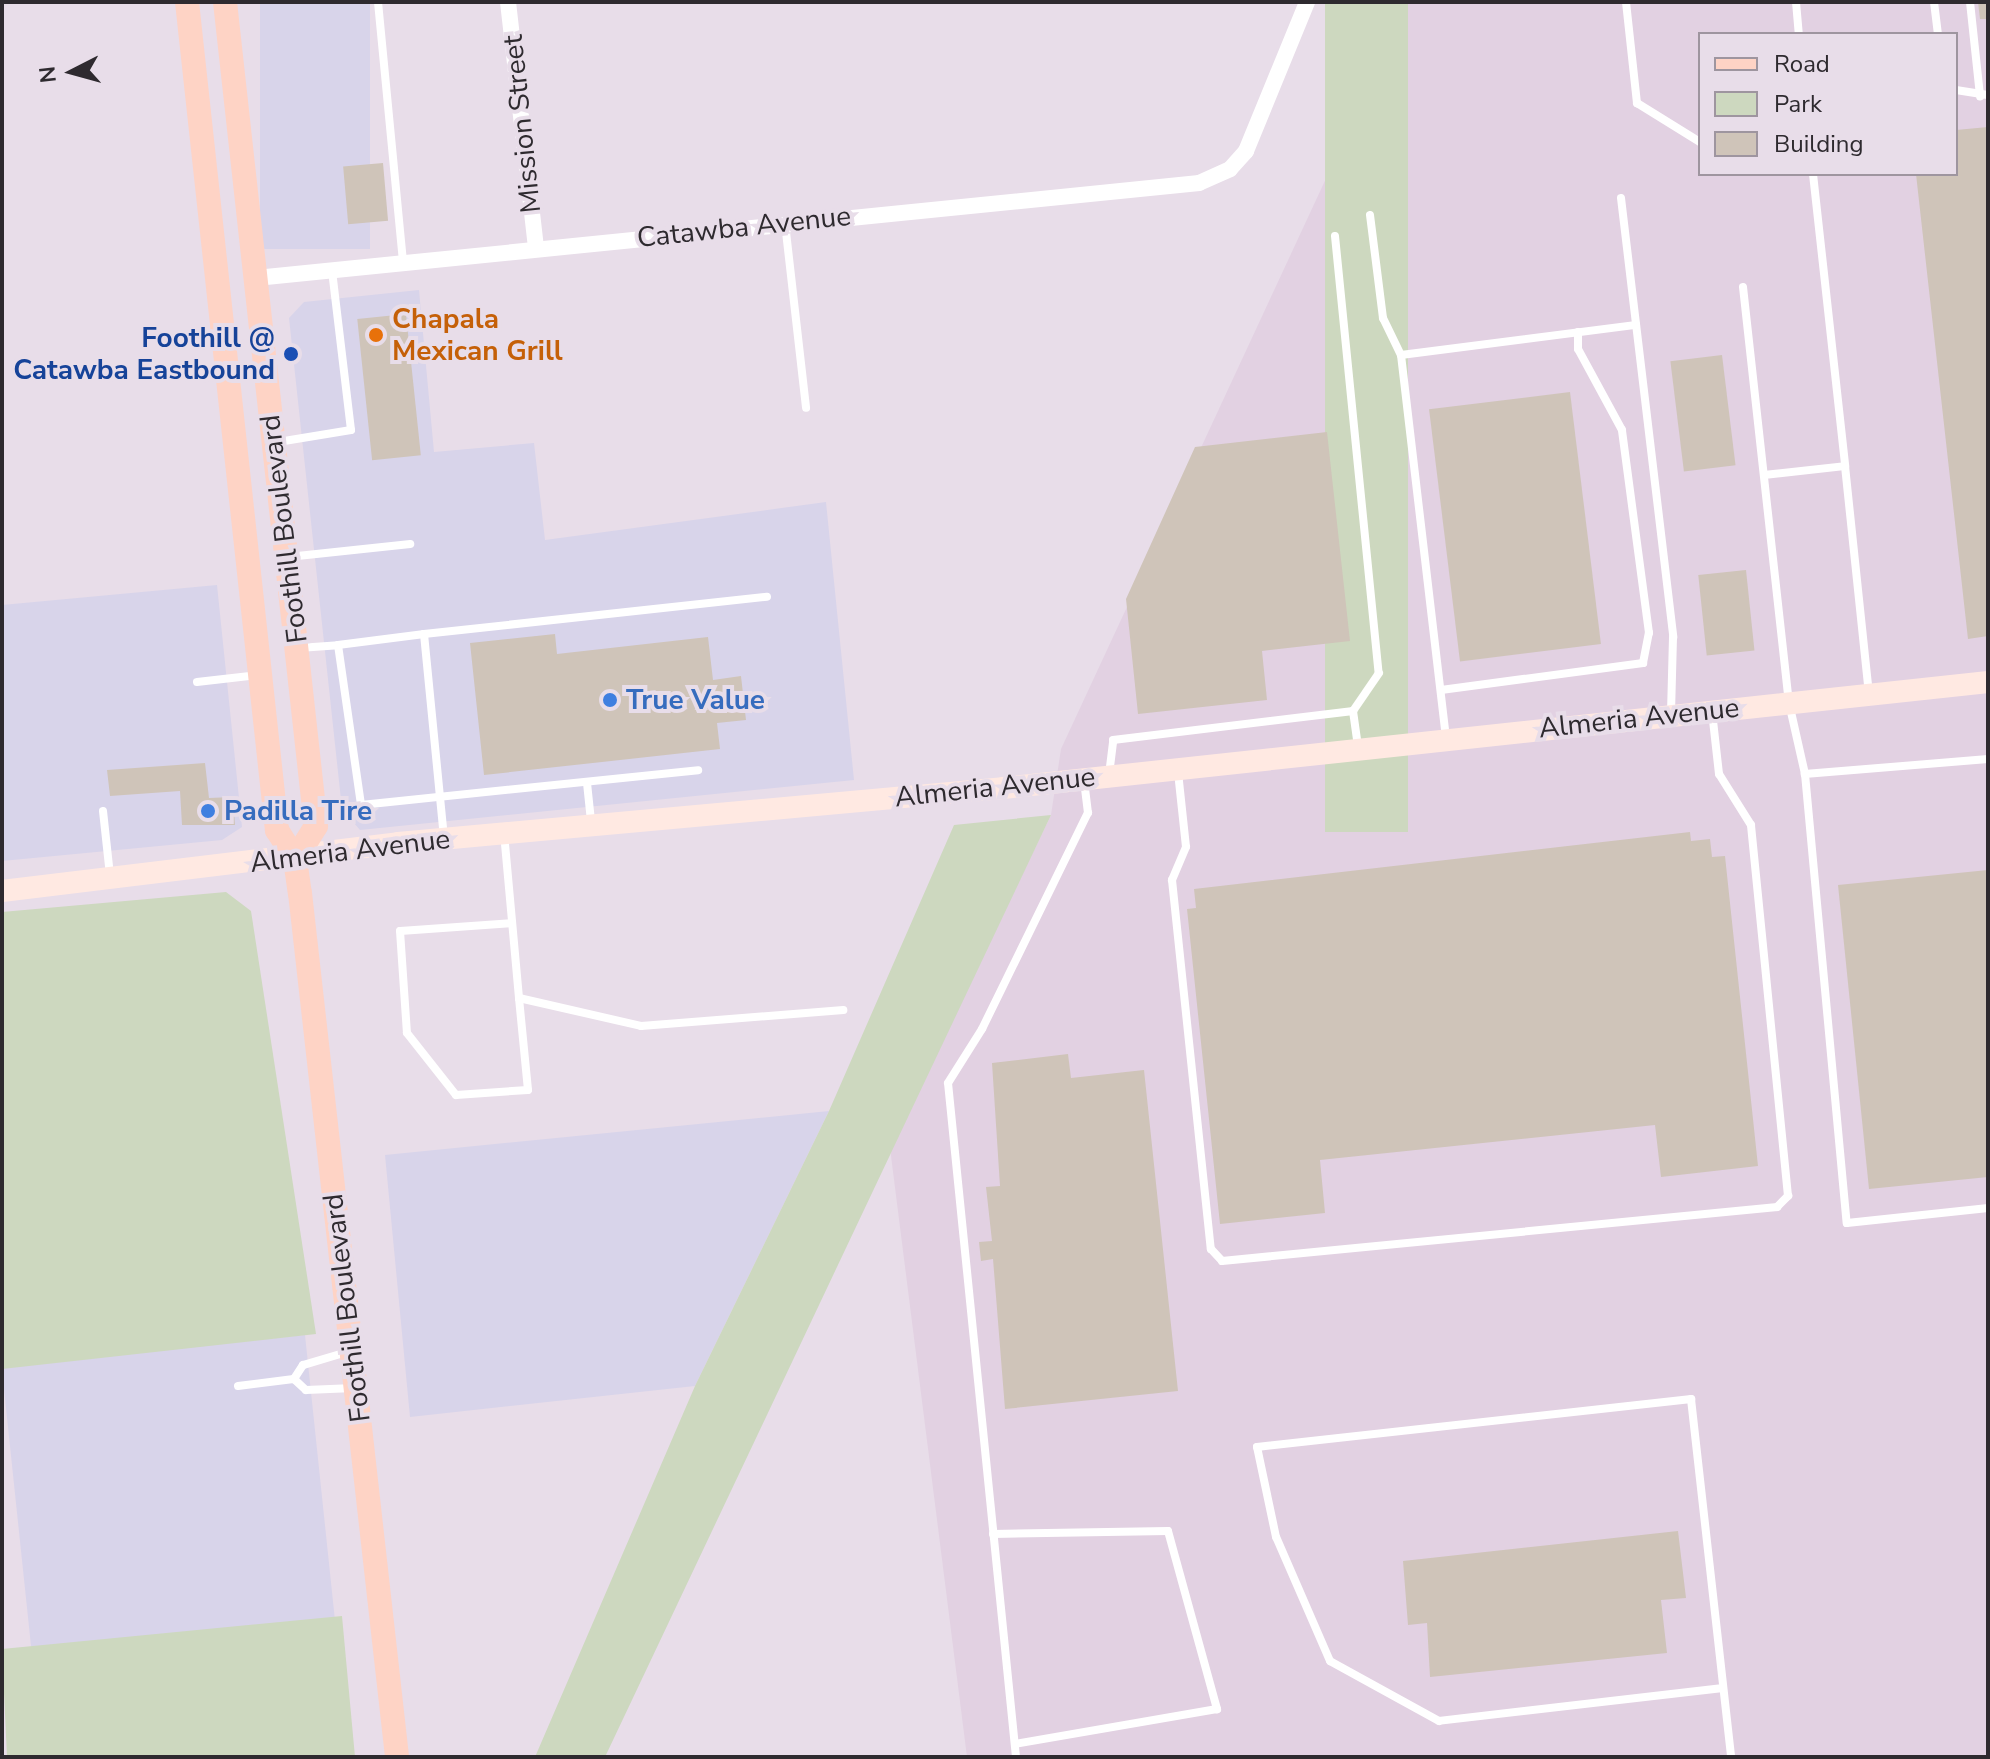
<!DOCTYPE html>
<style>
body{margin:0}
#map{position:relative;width:1990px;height:1759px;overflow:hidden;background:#e8dde9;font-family:"Nunito Sans",sans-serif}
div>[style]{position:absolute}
.commercial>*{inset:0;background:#d8d4ea;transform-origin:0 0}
.industrial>*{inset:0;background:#e2d1e2}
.green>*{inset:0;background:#cdd8bf;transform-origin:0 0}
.building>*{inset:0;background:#cfc4b9;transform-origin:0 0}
.lane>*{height:8px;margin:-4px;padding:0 4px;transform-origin:4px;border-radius:4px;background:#fff}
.street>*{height:16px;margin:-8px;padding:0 8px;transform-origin:8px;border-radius:8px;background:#fff}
.secondary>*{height:22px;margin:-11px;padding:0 11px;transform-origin:11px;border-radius:11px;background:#ffe9e2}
.primary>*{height:24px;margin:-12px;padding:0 12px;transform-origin:12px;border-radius:12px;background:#fed3c5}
.dots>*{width:22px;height:22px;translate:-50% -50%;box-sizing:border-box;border:4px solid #e8dde9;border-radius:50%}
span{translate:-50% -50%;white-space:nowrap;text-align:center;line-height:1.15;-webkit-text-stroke:8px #e8dde9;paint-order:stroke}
.street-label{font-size:28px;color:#2e2a2f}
.food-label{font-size:28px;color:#c56008;font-weight:700}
.left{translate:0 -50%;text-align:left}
.transit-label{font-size:28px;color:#164399;font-weight:700}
.right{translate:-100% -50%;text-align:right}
.shop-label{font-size:28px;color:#366cbe;font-weight:700}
.frame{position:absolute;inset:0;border:4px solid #2e2a2f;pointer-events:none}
.legend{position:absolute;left:1698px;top:32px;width:260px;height:144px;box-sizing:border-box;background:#e8dde9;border:2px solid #9e959f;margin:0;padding:10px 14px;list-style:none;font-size:24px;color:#2e2a2f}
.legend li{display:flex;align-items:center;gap:16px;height:40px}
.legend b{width:40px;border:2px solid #9e959f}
.north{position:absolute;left:32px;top:32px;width:80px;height:80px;-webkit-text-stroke:6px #e8dde9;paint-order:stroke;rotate:264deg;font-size:22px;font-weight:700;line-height:32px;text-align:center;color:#2e2a2f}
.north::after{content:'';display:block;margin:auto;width:28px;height:36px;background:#2e2a2f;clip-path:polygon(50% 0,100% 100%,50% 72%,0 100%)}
</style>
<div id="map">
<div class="commercial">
<i style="left:260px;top:2px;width:110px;height:247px"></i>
<i style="clip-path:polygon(419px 290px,434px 452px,534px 443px,545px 540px,826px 502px,854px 780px,360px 830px,342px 809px,289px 318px,304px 302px)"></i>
<i style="clip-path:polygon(217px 585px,242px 827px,222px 840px,2px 861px,2px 605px)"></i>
<i style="clip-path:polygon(829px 1111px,695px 1386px,410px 1417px,385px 1155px)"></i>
<i style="left:305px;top:1335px;width:284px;height:305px;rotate:84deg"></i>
</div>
<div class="industrial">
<i style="clip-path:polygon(evenodd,1408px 2px,1988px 2px,1988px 1757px,967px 1757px,890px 1148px,1051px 815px,1061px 749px,1408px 2px,1700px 34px,1956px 34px,1956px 174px,1700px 174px,1700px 34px)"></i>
</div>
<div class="green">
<i style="left:1325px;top:2px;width:83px;height:830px"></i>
<i style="clip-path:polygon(1051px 815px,605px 1757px,535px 1757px,695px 1386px,829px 1111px,954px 825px)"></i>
<i style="clip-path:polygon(226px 892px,251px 911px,316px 1334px,2px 1369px,2px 912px)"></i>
<i style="clip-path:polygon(342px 1616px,355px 1757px,7px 1757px,2px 1649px)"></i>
</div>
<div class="building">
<i style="clip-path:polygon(1978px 2px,1988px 2px,1988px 19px,1980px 19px)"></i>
<i style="clip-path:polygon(1988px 127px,1988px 636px,1968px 639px,1916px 174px,1956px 174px,1956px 130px)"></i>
<i style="left:383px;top:163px;width:58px;height:40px;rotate:85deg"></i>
<i style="left:406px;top:314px;width:142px;height:49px;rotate:84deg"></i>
<i style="left:1722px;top:355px;width:111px;height:52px;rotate:83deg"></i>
<i style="left:1570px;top:392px;width:254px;height:142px;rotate:83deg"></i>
<i style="clip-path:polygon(1327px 432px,1350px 641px,1262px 651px,1267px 700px,1138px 714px,1126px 599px,1195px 447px)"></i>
<i style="left:1746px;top:570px;width:81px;height:48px;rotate:84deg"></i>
<i style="clip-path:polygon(555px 634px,557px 654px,708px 637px,713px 680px,741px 676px,746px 720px,717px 723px,720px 749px,484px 775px,470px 643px)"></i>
<i style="clip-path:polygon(205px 763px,209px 798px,233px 797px,235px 825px,182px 825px,180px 791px,110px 796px,107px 770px)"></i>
<i style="clip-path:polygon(1690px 832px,1691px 841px,1710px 839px,1712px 857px,1725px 856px,1758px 1166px,1661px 1177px,1655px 1125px,1320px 1160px,1325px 1213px,1220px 1224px,1187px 909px,1196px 908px,1194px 889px)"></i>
<i style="clip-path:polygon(1988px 870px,1988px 1177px,1869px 1189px,1838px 885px)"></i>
<i style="clip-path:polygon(1068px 1054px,1071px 1078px,1144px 1070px,1178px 1391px,1005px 1409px,993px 1259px,981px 1261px,979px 1242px,992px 1241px,986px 1187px,1000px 1186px,992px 1063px)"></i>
<i style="clip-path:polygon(1678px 1531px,1686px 1598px,1661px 1600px,1667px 1653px,1430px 1677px,1427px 1623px,1408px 1625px,1403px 1561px)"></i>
</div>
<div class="lane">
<i style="left:378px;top:2px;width:261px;rotate:84.5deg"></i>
<i style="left:1626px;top:2px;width:102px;rotate:83.8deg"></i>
<i style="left:1637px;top:103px;width:74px;rotate:31.8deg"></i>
<i style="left:1796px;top:2px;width:32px;rotate:85deg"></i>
<i style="left:1934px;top:2px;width:32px;rotate:83deg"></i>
<i style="left:1970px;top:2px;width:95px;rotate:83.9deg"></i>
<i style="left:1956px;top:90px;width:32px;rotate:9deg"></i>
<i style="left:1813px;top:174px;width:294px;rotate:83.7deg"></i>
<i style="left:1621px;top:198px;width:442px;rotate:83.2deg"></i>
<i style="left:1673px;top:637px;width:77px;rotate:91.5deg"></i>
<i style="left:1370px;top:215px;width:104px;rotate:82.8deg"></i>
<i style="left:1383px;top:318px;width:41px;rotate:64.1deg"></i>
<i style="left:1401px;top:355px;width:385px;rotate:83.3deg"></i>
<i style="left:785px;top:223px;width:186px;rotate:83.5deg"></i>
<i style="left:1335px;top:236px;width:439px;rotate:84.3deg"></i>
<i style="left:1379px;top:673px;width:46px;rotate:124.4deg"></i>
<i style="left:1353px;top:711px;width:36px;rotate:82deg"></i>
<i style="left:1743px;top:287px;width:419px;rotate:83.7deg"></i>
<i style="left:1789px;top:703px;width:73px;rotate:77.3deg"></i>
<i style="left:1401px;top:355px;width:237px;rotate:-7.3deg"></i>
<i style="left:278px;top:442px;width:74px;rotate:-9.3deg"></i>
<i style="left:351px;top:430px;width:161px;rotate:-96.8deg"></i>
<i style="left:1764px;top:475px;width:81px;rotate:-6.3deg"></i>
<i style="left:1845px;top:466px;width:229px;rotate:84deg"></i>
<i style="left:288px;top:557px;width:123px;rotate:-6.1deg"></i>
<i style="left:424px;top:634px;width:345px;rotate:-6.2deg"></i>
<i style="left:338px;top:645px;width:87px;rotate:-7.3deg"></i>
<i style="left:424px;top:634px;width:205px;rotate:84.4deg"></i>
<i style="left:299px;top:648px;width:39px;rotate:-4deg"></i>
<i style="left:338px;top:645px;width:162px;rotate:81.8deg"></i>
<i style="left:361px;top:805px;width:339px;rotate:-5.9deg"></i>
<i style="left:197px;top:682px;width:61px;rotate:-6.5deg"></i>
<i style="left:1441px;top:690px;width:204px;rotate:-7.6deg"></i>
<i style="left:1643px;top:663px;width:31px;rotate:-79deg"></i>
<i style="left:1649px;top:633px;width:205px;rotate:-97.6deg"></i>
<i style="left:1622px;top:430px;width:92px;rotate:-118.5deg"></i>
<i style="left:1578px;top:349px;width:17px;rotate:-90deg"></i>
<i style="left:1988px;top:759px;width:184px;rotate:175.3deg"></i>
<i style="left:1805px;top:774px;width:451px;rotate:84.7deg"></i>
<i style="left:1847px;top:1223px;width:142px;rotate:-6.1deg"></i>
<i style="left:1178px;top:772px;width:75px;rotate:83.9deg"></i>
<i style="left:1186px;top:847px;width:36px;rotate:113deg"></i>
<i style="left:1172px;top:880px;width:371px;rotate:84deg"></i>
<i style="left:1211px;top:1249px;width:16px;rotate:47deg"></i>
<i style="left:1222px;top:1261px;width:558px;rotate:-5.56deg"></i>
<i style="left:1777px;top:1207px;width:16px;rotate:-45deg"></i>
<i style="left:1788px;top:1196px;width:373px;rotate:-95.7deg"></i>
<i style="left:1751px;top:825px;width:60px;rotate:-122.1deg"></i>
<i style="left:1719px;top:774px;width:62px;rotate:-96.4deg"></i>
<i style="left:1109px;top:775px;width:35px;rotate:-83deg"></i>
<i style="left:1113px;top:740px;width:242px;rotate:-6.9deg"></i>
<i style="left:587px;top:783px;width:39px;rotate:84deg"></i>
<i style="left:103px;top:811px;width:64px;rotate:83.8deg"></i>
<i style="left:504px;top:833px;width:166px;rotate:84.8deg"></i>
<i style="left:519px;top:998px;width:125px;rotate:12.9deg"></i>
<i style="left:641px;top:1026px;width:203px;rotate:-4.5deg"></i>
<i style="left:512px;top:923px;width:112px;rotate:175.9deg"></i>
<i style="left:400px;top:931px;width:102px;rotate:86.1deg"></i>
<i style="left:407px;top:1033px;width:79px;rotate:51.7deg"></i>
<i style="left:456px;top:1095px;width:72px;rotate:-4deg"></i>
<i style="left:528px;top:1090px;width:92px;rotate:-95.6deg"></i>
<i style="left:347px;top:1352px;width:46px;rotate:163.5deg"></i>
<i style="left:303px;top:1365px;width:17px;rotate:123deg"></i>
<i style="left:294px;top:1379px;width:16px;rotate:43deg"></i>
<i style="left:306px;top:1390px;width:48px;rotate:-2.4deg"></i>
<i style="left:238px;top:1386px;width:56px;rotate:-7.1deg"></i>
<i style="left:993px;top:1534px;width:175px;rotate:-1deg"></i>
<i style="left:1168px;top:1531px;width:185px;rotate:74.6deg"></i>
<i style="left:1217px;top:1709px;width:205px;rotate:170.2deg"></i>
<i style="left:1723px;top:1688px;width:286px;rotate:173.4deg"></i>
<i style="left:1439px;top:1721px;width:124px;rotate:-151.2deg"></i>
<i style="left:1330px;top:1661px;width:135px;rotate:-113.5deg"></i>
<i style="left:1276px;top:1537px;width:92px;rotate:-101.9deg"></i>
<i style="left:1257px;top:1447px;width:437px;rotate:-6.3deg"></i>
<i style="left:1691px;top:1399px;width:360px;rotate:83.6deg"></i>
<i style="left:1016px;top:1757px;width:677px;rotate:-95.76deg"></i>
<i style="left:948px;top:1083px;width:64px;rotate:-57.8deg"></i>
<i style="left:982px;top:1029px;width:241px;rotate:-63.9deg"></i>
<i style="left:1088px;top:813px;width:34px;rotate:-97deg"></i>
</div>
<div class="street">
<i style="left:508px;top:2px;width:247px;rotate:83.5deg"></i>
<i style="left:256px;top:278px;width:948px;rotate:-5.75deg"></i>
<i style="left:1199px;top:183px;width:34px;rotate:-24deg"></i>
<i style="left:1230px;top:169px;width:24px;rotate:-48deg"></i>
<i style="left:1246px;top:151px;width:161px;rotate:-67.7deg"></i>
</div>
<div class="secondary">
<i style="left:2px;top:891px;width:399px;rotate:-6.9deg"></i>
<i style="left:398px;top:843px;width:607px;rotate:-5.19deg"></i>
<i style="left:1003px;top:788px;width:991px;rotate:-6.14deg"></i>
</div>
<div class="primary">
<i style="left:187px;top:2px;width:833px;rotate:83.8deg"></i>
<i style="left:277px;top:830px;width:34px;rotate:58deg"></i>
<i style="left:295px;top:859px;width:34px;rotate:82deg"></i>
<i style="left:300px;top:893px;width:869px;rotate:83.59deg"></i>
<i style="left:225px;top:2px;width:829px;rotate:83.7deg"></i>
<i style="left:316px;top:826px;width:39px;rotate:122deg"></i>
</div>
<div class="dots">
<i style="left:376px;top:335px;background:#e8710a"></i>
<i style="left:291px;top:354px;background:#1a4fb4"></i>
<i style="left:610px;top:700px;background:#3f7fe0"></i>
<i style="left:208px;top:811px;background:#3f7fe0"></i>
</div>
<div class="street-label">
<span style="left:522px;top:124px;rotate:-96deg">Mission Street</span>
<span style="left:744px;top:227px;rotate:-6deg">Catawba Avenue</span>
<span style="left:284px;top:529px;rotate:-97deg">Foothill Boulevard</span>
<span style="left:1639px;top:718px;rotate:-6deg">Almeria Avenue</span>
<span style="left:995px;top:787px;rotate:-6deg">Almeria Avenue</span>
<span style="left:350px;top:851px;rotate:-7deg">Almeria Avenue</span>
<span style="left:347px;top:1308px;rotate:-97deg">Foothill Boulevard</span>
</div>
<div class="food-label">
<span class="left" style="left:392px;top:335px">Chapala<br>Mexican Grill</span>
</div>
<div class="transit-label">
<span class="right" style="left:275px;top:354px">Foothill @<br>Catawba Eastbound</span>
</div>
<div class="shop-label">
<span class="left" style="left:626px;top:700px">True Value</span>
<span class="left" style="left:224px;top:811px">Padilla Tire</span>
</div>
<div class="frame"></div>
<ul class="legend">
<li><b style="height:10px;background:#fed3c5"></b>Road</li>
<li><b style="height:22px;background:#cdd8bf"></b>Park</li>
<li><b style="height:22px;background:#cfc4b9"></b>Building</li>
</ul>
<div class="north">N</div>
</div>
